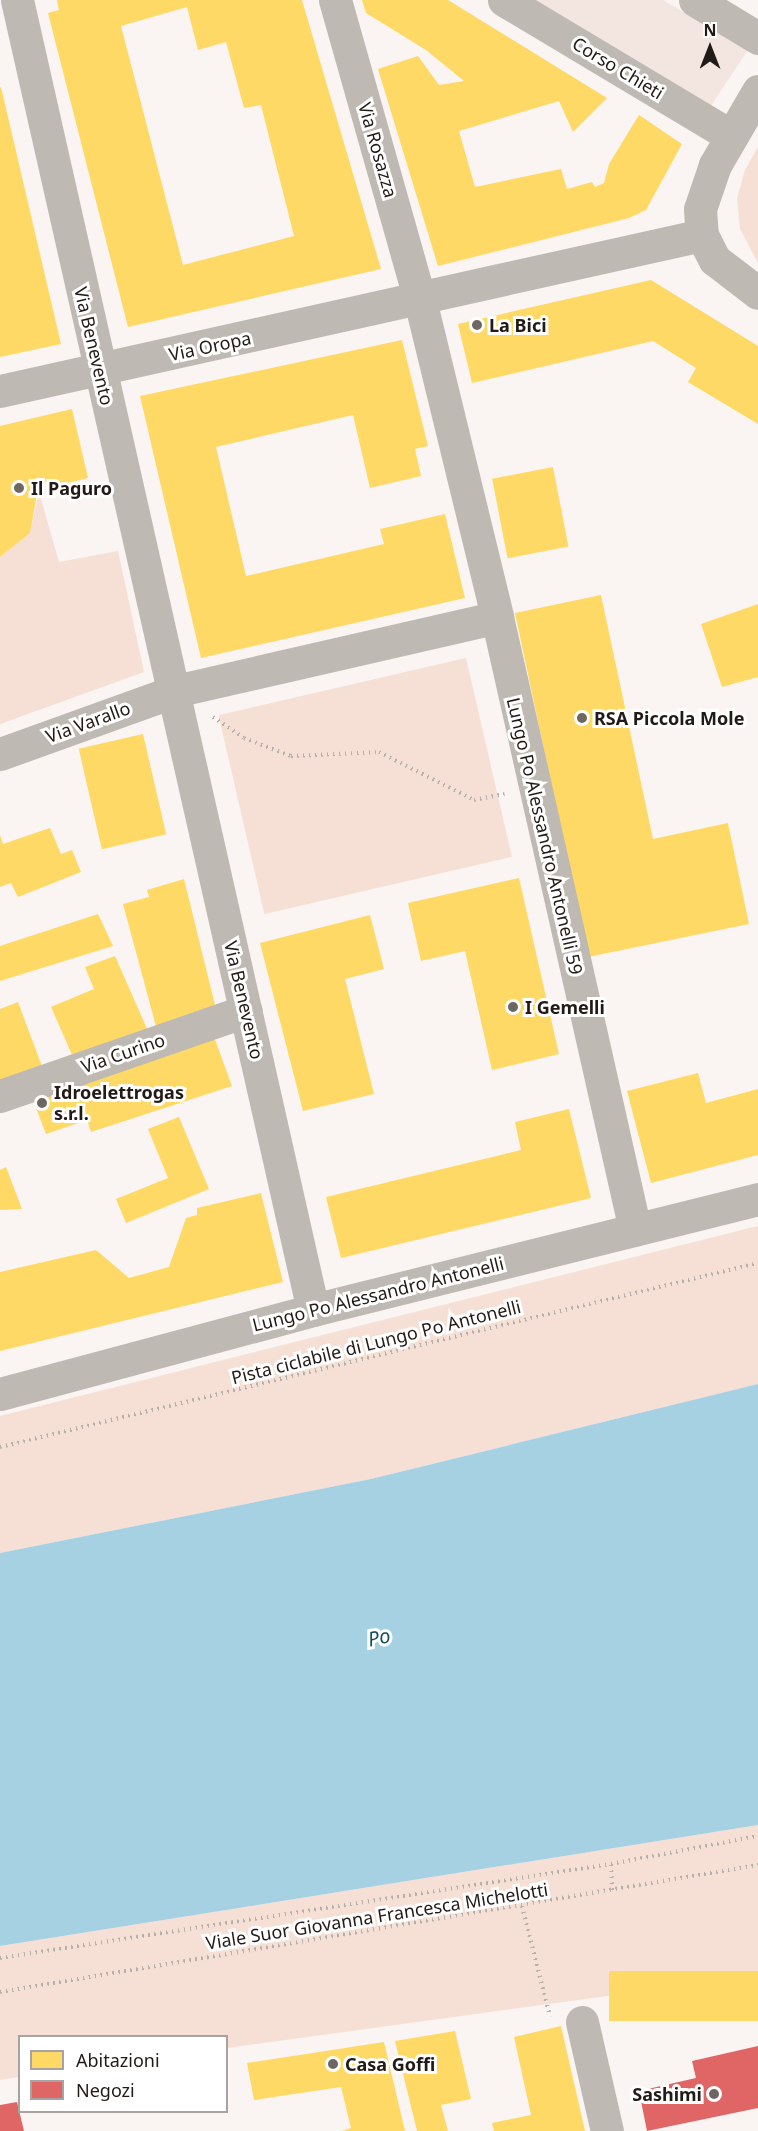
<!DOCTYPE html>
<style>
body{margin:0}
#map{position:relative;width:758px;height:2131px;overflow:hidden;background:#faf4f2;font-family:"Noto Sans",sans-serif}
div>[style]{position:absolute}
.built>*{inset:0;background:#f3e6e1}
.green>*{inset:0;background:#f6dfd4;transform-origin:0 0}
.water>*{inset:0;background:#a5d1e3}
.homes>*{inset:0;background:#ffd966;transform-origin:0 0}
.shops>*{inset:0;background:#e06666}
.path>*{height:4px;margin-top:-2px;transform-origin:0;background:repeating-linear-gradient(90deg,#b4b1ac 0 1.5px,transparent 0 6px)}
.street>*{height:33px;margin:-16.5px;padding:0 16.5px;transform-origin:16.5px;border-radius:16.5px;background:#beb9b3}
.dots>*{width:16px;height:16px;translate:-50% -50%;box-sizing:border-box;border:3px solid #fff;border-radius:50%}
span{translate:-50% -50%;white-space:nowrap;text-align:center;line-height:1.15;-webkit-text-stroke:6px #fff;paint-order:stroke}
.street-label{font-size:18px;color:#221a16}
.poi-label{font-size:18px;color:#221a16;font-weight:700}
.left{translate:0 -50%;text-align:left}
.right{translate:-100% -50%;text-align:right}
.water-label{font-size:20px;color:#164e60;font-style:italic}
.legend{position:absolute;left:18px;top:2035px;width:210px;height:78px;box-sizing:border-box;background:#fff;border:2px solid #a7a3a2;margin:0;padding:8px 10px;list-style:none;font-size:18px;color:#221a16}
.legend li{display:flex;align-items:center;gap:12px;height:30px}
.legend b{width:30px;border:2px solid #a7a3a2}
.north{position:absolute;left:680px;top:18px;width:60px;height:60px;-webkit-text-stroke:4px #fff;paint-order:stroke;rotate:0deg;font-size:16px;font-weight:700;line-height:24px;text-align:center;color:#221a16}
.north::after{content:'';display:block;margin:auto;width:21px;height:27px;background:#221a16;clip-path:polygon(50% 0,100% 100%,50% 72%,0 100%)}
</style>
<div id="map">
<div class="built">
<i style="clip-path:polygon(519px 0,663px 0,748px 50px,702px 119px)"></i>
</div>
<div class="green">
<i style="clip-path:polygon(758px 147px,758px 263px,740px 229px,737px 199px,745px 170px)"></i>
<i style="clip-path:polygon(39px 492px,59px 562px,118px 551px,144px 672px,0 724px,0 557px,30px 533px)"></i>
<i style="left:466px;top:658px;width:204px;height:254px;rotate:77deg"></i>
<i style="clip-path:polygon(758px 1226px,758px 1384px,371px 1479px,0 1553px,0 1416px)"></i>
<i style="clip-path:polygon(758px 1825px,758px 1971px,637px 1992px,227px 2048px,226px 2036px,20px 2036px,19px 2077px,0 2080px,0 1946px)"></i>
</div>
<div class="water">
<i style="clip-path:polygon(758px 1384px,758px 1825px,0 1946px,0 1553px,371px 1479px)"></i>
</div>
<div class="homes">
<i style="clip-path:polygon(evenodd,57px 0,302px 0,381px 269px,128px 327px,48px 13px,59px 10px,57px 0,187px 7px,198px 50px,226px 42px,244px 108px,261px 105px,294px 236px,183px 265px,121px 26px,187px 7px)"></i>
<i style="clip-path:polygon(362px 0,448px 0,607px 98px,573px 132px,559px 101px,459px 131px,475px 187px,561px 169px,567px 189px,592px 182px,595px 187px,604px 183px,609px 164px,639px 115px,682px 144px,646px 210px,629px 218px,438px 266px,378px 69px,418px 56px,439px 85px,464px 81px,426px 50px,366px 13px)"></i>
<i style="clip-path:polygon(1px 87px,61px 344px,0 357px,0 88px)"></i>
<i style="clip-path:polygon(651px 280px,758px 346px,758px 424px,688px 382px,696px 368px,653px 341px,472px 383px,458px 324px)"></i>
<i style="clip-path:polygon(402px 340px,428px 446px,415px 449px,421px 476px,370px 488px,353px 415px,216px 447px,246px 576px,384px 544px,380px 529px,445px 514px,465px 598px,201px 658px,140px 396px)"></i>
<i style="clip-path:polygon(72px 409px,88px 478px,55px 486px,54px 480px,39px 483px,30px 533px,0 557px,0 426px)"></i>
<i style="left:553px;top:467px;width:81px;height:62px;rotate:79deg"></i>
<i style="clip-path:polygon(601px 595px,653px 839px,728px 823px,749px 924px,588px 957px,515px 613px)"></i>
<i style="clip-path:polygon(758px 604px,758px 677px,722px 687px,701px 624px)"></i>
<i style="left:143px;top:734px;width:103px;height:66px;rotate:77deg"></i>
<i style="clip-path:polygon(50px 828px,61px 854px,72px 850px,81px 872px,18px 897px,11px 883px,0 887px,0 835px,3px 844px)"></i>
<i style="clip-path:polygon(519px 878px,559px 1054px,492px 1070px,465px 951px,421px 961px,408px 903px)"></i>
<i style="clip-path:polygon(184px 879px,216px 1009px,157px 1030px,123px 904px,149px 897px,147px 890px)"></i>
<i style="clip-path:polygon(98px 914px,113px 946px,0 981px,0 946px)"></i>
<i style="clip-path:polygon(370px 915px,384px 969px,345px 979px,374px 1094px,303px 1111px,260px 943px)"></i>
<i style="clip-path:polygon(115px 956px,148px 1031px,73px 1057px,51px 1007px,94px 989px,85px 967px)"></i>
<i style="clip-path:polygon(18px 1002px,43px 1069px,0 1085px,0 1009px)"></i>
<i style="clip-path:polygon(213px 1034px,232px 1086px,91px 1132px,87px 1120px,46px 1134px,33px 1100px)"></i>
<i style="clip-path:polygon(698px 1073px,706px 1103px,758px 1089px,758px 1155px,651px 1183px,627px 1091px)"></i>
<i style="clip-path:polygon(569px 1109px,591px 1198px,341px 1258px,326px 1197px,521px 1150px,515px 1122px)"></i>
<i style="clip-path:polygon(179px 1117px,209px 1189px,126px 1223px,116px 1199px,168px 1178px,148px 1129px)"></i>
<i style="clip-path:polygon(6px 1167px,22px 1209px,0 1210px,0 1170px)"></i>
<i style="clip-path:polygon(261px 1193px,283px 1282px,0 1351px,0 1272px,96px 1250px,129px 1278px,169px 1267px,186px 1218px,197px 1215px,197px 1208px)"></i>
<i style="left:758px;top:1971px;width:50px;height:149px;rotate:90deg"></i>
<i style="clip-path:polygon(561px 2026px,585px 2131px,494px 2131px,492px 2123px,531px 2115px,514px 2037px)"></i>
<i style="clip-path:polygon(455px 2031px,471px 2099px,441px 2105px,448px 2131px,417px 2131px,395px 2041px)"></i>
<i style="clip-path:polygon(384px 2042px,405px 2131px,342px 2131px,351px 2128px,341px 2087px,254px 2100px,247px 2063px)"></i>
</div>
<div class="shops">
<i style="clip-path:polygon(758px 2046px,758px 2108px,647px 2131px,639px 2091px,696px 2078px,692px 2061px)"></i>
<i style="clip-path:polygon(17px 2102px,24px 2131px,0 2131px,0 2105px)"></i>
</div>
<div class="path">
<i style="left:213px;top:717px;width:37px;rotate:34deg"></i>
<i style="left:244px;top:738px;width:50px;rotate:21deg"></i>
<i style="left:291px;top:756px;width:88px;rotate:-2.6deg"></i>
<i style="left:379px;top:752px;width:106px;rotate:26.8deg"></i>
<i style="left:474px;top:800px;width:31px;rotate:-11deg"></i>
<i style="left:0;top:1447px;width:780px;rotate:-13.64deg"></i>
<i style="left:612px;top:1890px;width:26px;rotate:-92deg"></i>
<i style="left:611px;top:1864px;width:150px;rotate:-10.8deg"></i>
<i style="left:522px;top:1906px;width:114px;rotate:75.8deg"></i>
<i style="left:0;top:1958px;width:618px;rotate:-8.75deg"></i>
<i style="left:0;top:1992px;width:769px;rotate:-9.51deg"></i>
</div>
<div class="street">
<i style="left:17px;top:0;width:1343px;rotate:77.27deg"></i>
<i style="left:335px;top:0;width:312px;rotate:74.2deg"></i>
<i style="left:420px;top:300px;width:326px;rotate:76.3deg"></i>
<i style="left:497px;top:617px;width:628px;rotate:77.31deg"></i>
<i style="left:504px;top:0;width:265px;rotate:30.9deg"></i>
<i style="left:695px;top:0;width:74px;rotate:31.1deg"></i>
<i style="left:758px;top:91px;width:86px;rotate:120.2deg"></i>
<i style="left:715px;top:165px;width:46px;rotate:108.8deg"></i>
<i style="left:700px;top:209px;width:26px;rotate:86deg"></i>
<i style="left:702px;top:235px;width:28px;rotate:63deg"></i>
<i style="left:715px;top:260px;width:54px;rotate:37.5deg"></i>
<i style="left:0;top:391px;width:719px;rotate:-12.53deg"></i>
<i style="left:0;top:754px;width:186px;rotate:-19.8deg"></i>
<i style="left:175px;top:691px;width:330px;rotate:-12.9deg"></i>
<i style="left:0;top:1096px;width:260px;rotate:-19.1deg"></i>
<i style="left:0;top:1394px;width:324px;rotate:-15deg"></i>
<i style="left:313px;top:1310px;width:459px;rotate:-14deg"></i>
<i style="left:582px;top:2022px;width:112px;rotate:77.1deg"></i>
</div>
<div class="dots">
<i style="left:477px;top:325px;background:#6e6663"></i>
<i style="left:19px;top:488px;background:#6e6663"></i>
<i style="left:582px;top:718px;background:#6e6663"></i>
<i style="left:513px;top:1007px;background:#6e6663"></i>
<i style="left:42px;top:1103px;background:#6e6663"></i>
<i style="left:333px;top:2064px;background:#6e6663"></i>
<i style="left:714px;top:2094px;background:#6e6663"></i>
</div>
<div class="street-label">
<span style="left:618px;top:68px;rotate:31deg">Corso Chieti</span>
<span style="left:378px;top:150px;rotate:74deg">Via Rosazza</span>
<span style="left:94px;top:346px;rotate:77deg">Via Benevento</span>
<span style="left:210px;top:346px;rotate:-12deg">Via Oropa</span>
<span style="left:88px;top:722px;rotate:-20deg">Via Varallo</span>
<span style="left:545px;top:836px;rotate:77deg">Lungo Po Alessandro Antonelli 59</span>
<span style="left:244px;top:1000px;rotate:77deg">Via Benevento</span>
<span style="left:123px;top:1053px;rotate:-19deg">Via Curino</span>
<span style="left:378px;top:1294px;rotate:-14deg">Lungo Po Alessandro Antonelli</span>
<span style="left:376px;top:1342px;rotate:-14deg">Pista ciclabile di Lungo Po Antonelli</span>
<span style="left:377px;top:1916px;rotate:-9deg">Viale Suor Giovanna Francesca Michelotti</span>
</div>
<div class="poi-label">
<span class="left" style="left:489px;top:325px">La Bici</span>
<span class="left" style="left:31px;top:488px">Il Paguro</span>
<span class="left" style="left:594px;top:718px">RSA Piccola Mole</span>
<span class="left" style="left:525px;top:1007px">I Gemelli</span>
<span class="left" style="left:54px;top:1103px">Idroelettrogas<br>s.r.l.</span>
<span class="left" style="left:345px;top:2064px">Casa Goffi</span>
<span class="right" style="left:702px;top:2094px">Sashimi</span>
</div>
<div class="water-label">
<span style="left:379px;top:1637px;rotate:-12deg">Po</span>
</div>
<ul class="legend">
<li><b style="height:16px;background:#ffd966"></b>Abitazioni</li>
<li><b style="height:16px;background:#e06666"></b>Negozi</li>
</ul>
<div class="north">N</div>
</div>
